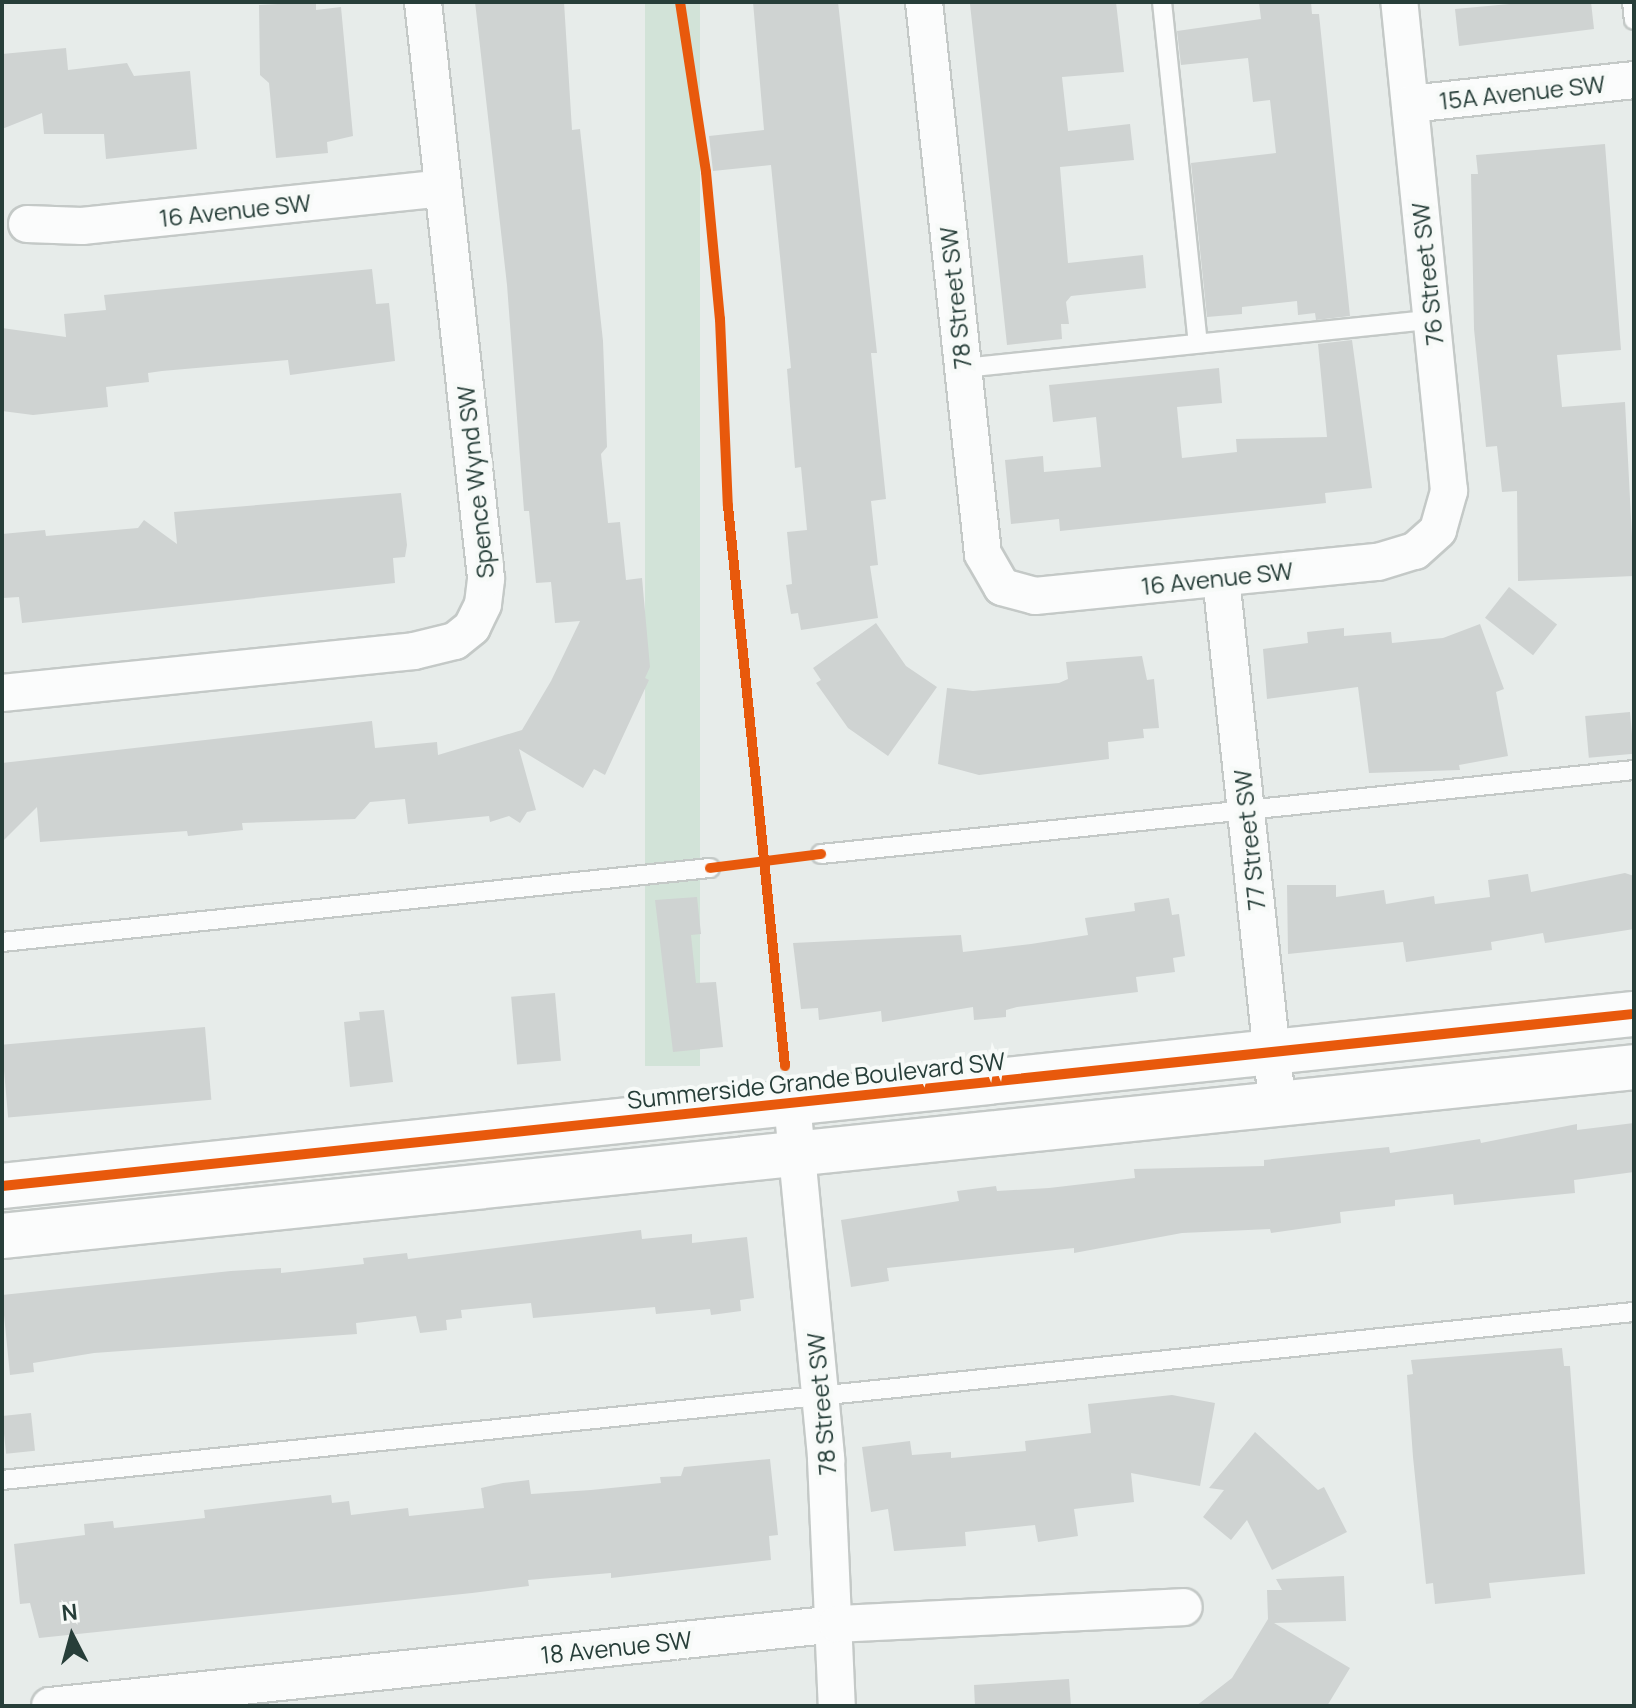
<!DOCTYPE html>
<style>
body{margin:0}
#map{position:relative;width:1636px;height:1708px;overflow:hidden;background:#e7ecea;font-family:Manrope,sans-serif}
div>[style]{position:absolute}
.green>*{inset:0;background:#d2e3d8;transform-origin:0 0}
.building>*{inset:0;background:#cfd3d2;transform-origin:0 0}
.roads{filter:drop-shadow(2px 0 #c4c9c7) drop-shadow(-2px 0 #c4c9c7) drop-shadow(0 2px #c4c9c7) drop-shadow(0 -2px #c4c9c7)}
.service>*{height:18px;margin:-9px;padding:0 9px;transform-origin:9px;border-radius:9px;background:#fbfcfc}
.minor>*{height:36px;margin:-18px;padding:0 18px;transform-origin:18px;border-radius:18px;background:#fbfcfc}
.tertiary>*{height:44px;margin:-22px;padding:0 22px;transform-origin:22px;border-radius:22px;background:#fbfcfc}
.cycleway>*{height:10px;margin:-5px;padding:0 5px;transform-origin:5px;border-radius:5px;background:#e8590c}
span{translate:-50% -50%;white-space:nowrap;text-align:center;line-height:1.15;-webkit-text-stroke:8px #f7faf8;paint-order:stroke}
.street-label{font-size:24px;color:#273e39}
.frame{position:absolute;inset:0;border:4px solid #273e39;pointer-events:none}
.north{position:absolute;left:32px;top:1596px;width:80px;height:80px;-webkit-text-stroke:6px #f7faf8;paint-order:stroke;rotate:354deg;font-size:22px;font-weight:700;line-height:32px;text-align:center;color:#273e39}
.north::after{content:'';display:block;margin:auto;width:28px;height:36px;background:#273e39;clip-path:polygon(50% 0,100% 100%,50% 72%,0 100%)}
</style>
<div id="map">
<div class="green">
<i style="left:645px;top:2px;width:55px;height:1064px"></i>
</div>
<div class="building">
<i style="clip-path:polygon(316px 2px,316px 10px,341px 7px,353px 136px,327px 142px,328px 153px,276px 158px,269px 83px,260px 75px,259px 5px)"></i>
<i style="clip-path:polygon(475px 2px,564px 2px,572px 130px,580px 129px,603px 341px,607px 447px,601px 454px,608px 523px,620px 522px,626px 580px,642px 578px,650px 667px,645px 678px,649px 680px,605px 775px,594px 769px,583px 788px,519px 749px,536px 810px,527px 812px,520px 823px,509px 816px,490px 822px,489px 816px,408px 824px,405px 799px,370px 802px,355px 819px,242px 823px,243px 830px,188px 836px,187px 831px,40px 842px,37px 807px,2px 842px,2px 763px,372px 721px,375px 748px,437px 742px,438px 755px,522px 730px,551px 681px,580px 621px,555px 623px,551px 582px,536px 583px,529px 511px,524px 511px,507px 285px)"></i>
<i style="clip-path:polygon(753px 2px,838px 2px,877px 353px,871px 353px,886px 499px,871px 501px,878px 565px,870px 566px,878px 618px,801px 630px,798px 613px,791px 614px,786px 585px,792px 584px,787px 532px,807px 530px,801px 467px,795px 468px,787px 369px,791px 368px,771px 165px,713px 171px,709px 136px,764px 130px)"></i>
<i style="clip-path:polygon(1116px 2px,1124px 72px,1062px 77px,1068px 131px,1130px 124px,1134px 160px,1060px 167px,1068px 263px,1143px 255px,1146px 288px,1071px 296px,1066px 302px,1069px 324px,1061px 324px,1062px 339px,1007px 345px,970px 4px)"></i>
<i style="clip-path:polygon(1259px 2px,1311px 2px,1312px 14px,1319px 14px,1350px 316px,1316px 320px,1315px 313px,1298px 315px,1297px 301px,1242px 307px,1242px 314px,1207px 317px,1191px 163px,1276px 153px,1270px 100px,1253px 102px,1248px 58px,1181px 65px,1177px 31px,1261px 19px)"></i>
<i style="clip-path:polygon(1532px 2px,1591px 2px,1594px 29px,1459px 46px,1455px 9px)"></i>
<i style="clip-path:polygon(66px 48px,68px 70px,127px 63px,134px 76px,190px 71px,197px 149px,106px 159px,104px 134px,44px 134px,42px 113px,2px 129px,2px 54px)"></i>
<i style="clip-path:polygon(1605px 144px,1621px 350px,1557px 355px,1562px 407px,1625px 402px,1634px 576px,1518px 581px,1517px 491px,1502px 492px,1497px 446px,1486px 447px,1474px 329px,1471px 174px,1478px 174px,1476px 155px)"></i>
<i style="clip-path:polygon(372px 269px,376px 304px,389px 303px,395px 361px,290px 375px,288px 360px,162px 371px,148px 373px,149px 382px,106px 387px,108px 407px,33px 415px,2px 411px,2px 328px,66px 337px,64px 314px,106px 310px,104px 295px)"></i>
<i style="clip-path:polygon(1352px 340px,1372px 488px,1325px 493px,1326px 503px,1060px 531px,1059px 519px,1011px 524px,1005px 460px,1043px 456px,1044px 472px,1101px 467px,1096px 417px,1053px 422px,1049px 385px,1219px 368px,1222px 403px,1177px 407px,1182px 458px,1237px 452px,1236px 439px,1327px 437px,1318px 344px)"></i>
<i style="clip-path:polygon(401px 493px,407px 545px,405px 557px,393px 558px,395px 583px,22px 623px,19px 597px,3px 598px,2px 534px,45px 530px,46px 536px,138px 528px,144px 520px,177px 544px,174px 512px)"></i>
<i style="left:1509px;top:587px;width:61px;height:39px;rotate:38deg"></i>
<i style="clip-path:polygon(876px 623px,906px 666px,937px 687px,888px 756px,848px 728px,816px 683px,821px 680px,813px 668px)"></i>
<i style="clip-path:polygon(1480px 624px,1504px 689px,1496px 692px,1508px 756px,1459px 765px,1460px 770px,1369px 773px,1358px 687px,1267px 699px,1263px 649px,1308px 643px,1307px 632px,1344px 628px,1344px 636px,1391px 632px,1392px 643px,1443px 638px)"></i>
<i style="clip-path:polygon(1142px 656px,1147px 680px,1154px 679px,1159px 728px,1143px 729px,1144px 738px,1108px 742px,1109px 759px,979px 775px,938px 764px,947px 688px,973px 691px,1059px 683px,1068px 679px,1066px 662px)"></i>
<i style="left:1630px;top:712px;width:42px;height:45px;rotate:85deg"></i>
<i style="clip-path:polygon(1625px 873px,1634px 876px,1634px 929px,1545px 943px,1543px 933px,1491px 942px,1492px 950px,1406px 962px,1403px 942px,1288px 954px,1287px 885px,1336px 885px,1336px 897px,1384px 890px,1386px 904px,1434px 896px,1435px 904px,1490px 897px,1488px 880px,1528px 874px,1531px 892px)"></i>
<i style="clip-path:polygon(697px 897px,701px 934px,691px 935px,696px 983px,716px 982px,723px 1047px,673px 1052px,655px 900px)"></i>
<i style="clip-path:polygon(1169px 898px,1172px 915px,1179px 914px,1185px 956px,1173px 958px,1175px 972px,1136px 977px,1138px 992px,1017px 1007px,1006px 1010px,1006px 1017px,974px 1020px,973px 1007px,882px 1022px,881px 1011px,819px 1020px,818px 1008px,801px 1009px,793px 943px,961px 935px,963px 952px,1031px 944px,1088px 935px,1085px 918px,1135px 911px,1134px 903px)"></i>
<i style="left:555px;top:993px;width:68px;height:44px;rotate:85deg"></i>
<i style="clip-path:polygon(384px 1010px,393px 1082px,350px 1087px,344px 1022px,360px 1020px,359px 1012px)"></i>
<i style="left:205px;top:1027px;width:73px;height:204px;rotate:85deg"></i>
<i style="clip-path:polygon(1634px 1123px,1634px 1172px,1574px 1180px,1575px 1193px,1454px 1205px,1453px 1194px,1395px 1200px,1395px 1206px,1340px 1212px,1341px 1223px,1271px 1233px,1270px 1229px,1182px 1233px,1074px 1253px,1074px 1248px,887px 1268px,889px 1281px,851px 1287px,841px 1220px,959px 1201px,957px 1191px,996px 1186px,997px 1191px,1049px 1188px,1135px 1178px,1134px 1169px,1264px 1166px,1264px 1160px,1350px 1151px,1389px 1147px,1390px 1153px,1480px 1139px,1481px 1143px,1577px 1124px,1577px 1130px)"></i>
<i style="clip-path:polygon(641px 1230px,642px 1239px,692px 1234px,692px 1243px,747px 1237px,754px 1298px,740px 1300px,741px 1311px,711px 1315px,710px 1309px,656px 1314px,655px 1307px,533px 1318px,531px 1303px,461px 1310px,462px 1318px,446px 1320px,447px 1330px,420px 1333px,416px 1316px,356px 1323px,357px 1334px,94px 1353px,33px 1363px,34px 1372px,10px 1375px,2px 1295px,231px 1271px,281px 1268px,281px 1273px,364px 1264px,363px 1258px,407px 1253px,408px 1259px)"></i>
<i style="clip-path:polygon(1562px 1348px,1564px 1366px,1570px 1366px,1585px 1574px,1489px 1583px,1491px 1598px,1435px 1604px,1433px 1583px,1426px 1584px,1413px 1457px,1407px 1375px,1413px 1374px,1411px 1360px)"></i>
<i style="clip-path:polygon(1172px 1395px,1215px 1403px,1200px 1486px,1131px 1473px,1134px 1502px,1074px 1509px,1078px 1536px,1038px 1542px,1035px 1525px,965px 1532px,966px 1546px,894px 1551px,888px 1509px,871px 1512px,862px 1447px,910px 1441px,912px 1455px,951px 1452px,951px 1458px,1026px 1451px,1025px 1441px,1091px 1433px,1088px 1404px)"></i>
<i style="left:31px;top:1413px;width:38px;height:29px;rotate:84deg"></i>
<i style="clip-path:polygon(1255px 1432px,1318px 1490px,1324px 1487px,1347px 1532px,1272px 1570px,1247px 1520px,1231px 1540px,1203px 1517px,1224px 1490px,1209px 1488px)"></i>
<i style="clip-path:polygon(770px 1459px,778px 1535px,769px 1536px,771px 1560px,611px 1578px,611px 1573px,528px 1580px,529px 1586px,472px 1593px,39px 1638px,30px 1603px,20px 1604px,14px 1544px,85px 1535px,84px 1524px,113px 1521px,114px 1528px,205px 1518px,204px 1510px,331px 1495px,332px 1503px,349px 1501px,351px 1515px,408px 1508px,409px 1516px,484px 1508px,481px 1488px,503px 1483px,529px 1480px,531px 1494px,591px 1490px,661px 1483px,660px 1477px,681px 1476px,684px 1467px)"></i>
<i style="clip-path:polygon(1344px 1576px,1346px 1621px,1274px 1623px,1350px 1668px,1327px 1706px,1196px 1706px,1232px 1678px,1268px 1619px,1267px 1590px,1282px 1590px,1276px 1579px)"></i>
<i style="clip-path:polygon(1069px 1679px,1071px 1706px,975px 1706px,974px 1685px)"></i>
</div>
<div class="roads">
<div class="service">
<i style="left:1162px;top:2px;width:343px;rotate:84deg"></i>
<i style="left:1632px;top:2px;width:18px;rotate:84deg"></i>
<i style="left:963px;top:368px;width:470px;rotate:-5.9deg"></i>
<i style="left:821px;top:854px;width:817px;rotate:-5.9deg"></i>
<i style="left:2px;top:942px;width:712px;rotate:-5.97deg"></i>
<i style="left:2px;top:1480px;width:1641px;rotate:-5.88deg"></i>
</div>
<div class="minor">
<i style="left:924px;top:2px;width:555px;rotate:83.9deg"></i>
<i style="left:983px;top:554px;width:38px;rotate:60deg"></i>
<i style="left:1002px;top:587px;width:34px;rotate:15deg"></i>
<i style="left:1035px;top:596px;width:345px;rotate:-5.7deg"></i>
<i style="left:1378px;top:562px;width:39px;rotate:-17deg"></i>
<i style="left:1415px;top:551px;width:31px;rotate:-42deg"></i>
<i style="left:1438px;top:530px;width:41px;rotate:-74.2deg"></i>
<i style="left:1449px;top:491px;width:492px;rotate:-95.8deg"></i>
<i style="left:1410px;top:104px;width:225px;rotate:-6.1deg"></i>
<i style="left:27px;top:224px;width:55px;rotate:2.1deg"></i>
<i style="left:82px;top:226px;width:363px;rotate:-6deg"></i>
<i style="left:1221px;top:578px;width:526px;rotate:83.89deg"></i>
<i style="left:2px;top:693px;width:414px;rotate:-5.8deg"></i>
<i style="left:414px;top:651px;width:42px;rotate:-13.7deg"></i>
<i style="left:455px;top:641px;width:22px;rotate:-39deg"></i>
<i style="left:472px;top:627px;width:25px;rotate:-64deg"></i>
<i style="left:483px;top:604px;width:26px;rotate:-83deg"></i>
<i style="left:486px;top:578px;width:579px;rotate:-96.24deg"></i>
<i style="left:792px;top:1103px;width:358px;rotate:84.5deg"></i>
<i style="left:826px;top:1459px;width:247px;rotate:87.5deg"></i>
<i style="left:50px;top:1706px;width:791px;rotate:-5.95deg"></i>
<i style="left:837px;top:1624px;width:347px;rotate:-2.8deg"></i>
</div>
<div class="tertiary">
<i style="left:2px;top:1186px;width:1641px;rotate:-6.02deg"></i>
<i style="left:2px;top:1236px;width:1641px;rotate:-5.91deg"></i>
</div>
</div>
<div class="cycleway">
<i style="left:680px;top:2px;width:172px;rotate:81.3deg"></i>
<i style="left:706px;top:172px;width:148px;rotate:84.6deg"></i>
<i style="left:720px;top:319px;width:187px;rotate:87.6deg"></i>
<i style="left:728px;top:506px;width:563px;rotate:84.19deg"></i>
<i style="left:710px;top:868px;width:112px;rotate:-7.2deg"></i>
<i style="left:2px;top:1186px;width:1641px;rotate:-6.02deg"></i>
</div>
<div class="street-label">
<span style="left:1522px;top:92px;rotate:-6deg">15A Avenue SW</span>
<span style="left:235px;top:210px;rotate:-6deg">16 Avenue SW</span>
<span style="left:1427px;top:274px;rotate:-96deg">76 Street SW</span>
<span style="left:955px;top:298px;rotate:-96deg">78 Street SW</span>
<span style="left:475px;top:482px;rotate:-96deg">Spence Wynd SW</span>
<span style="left:1217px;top:578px;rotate:-6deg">16 Avenue SW</span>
<span style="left:1249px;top:840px;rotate:-96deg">77 Street SW</span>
<span style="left:816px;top:1080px;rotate:-6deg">Summerside Grande Boulevard SW</span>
<span style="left:821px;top:1404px;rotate:-95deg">78 Street SW</span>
<span style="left:616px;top:1647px;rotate:-6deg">18 Avenue SW</span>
</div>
<div class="frame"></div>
<div class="north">N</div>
</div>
